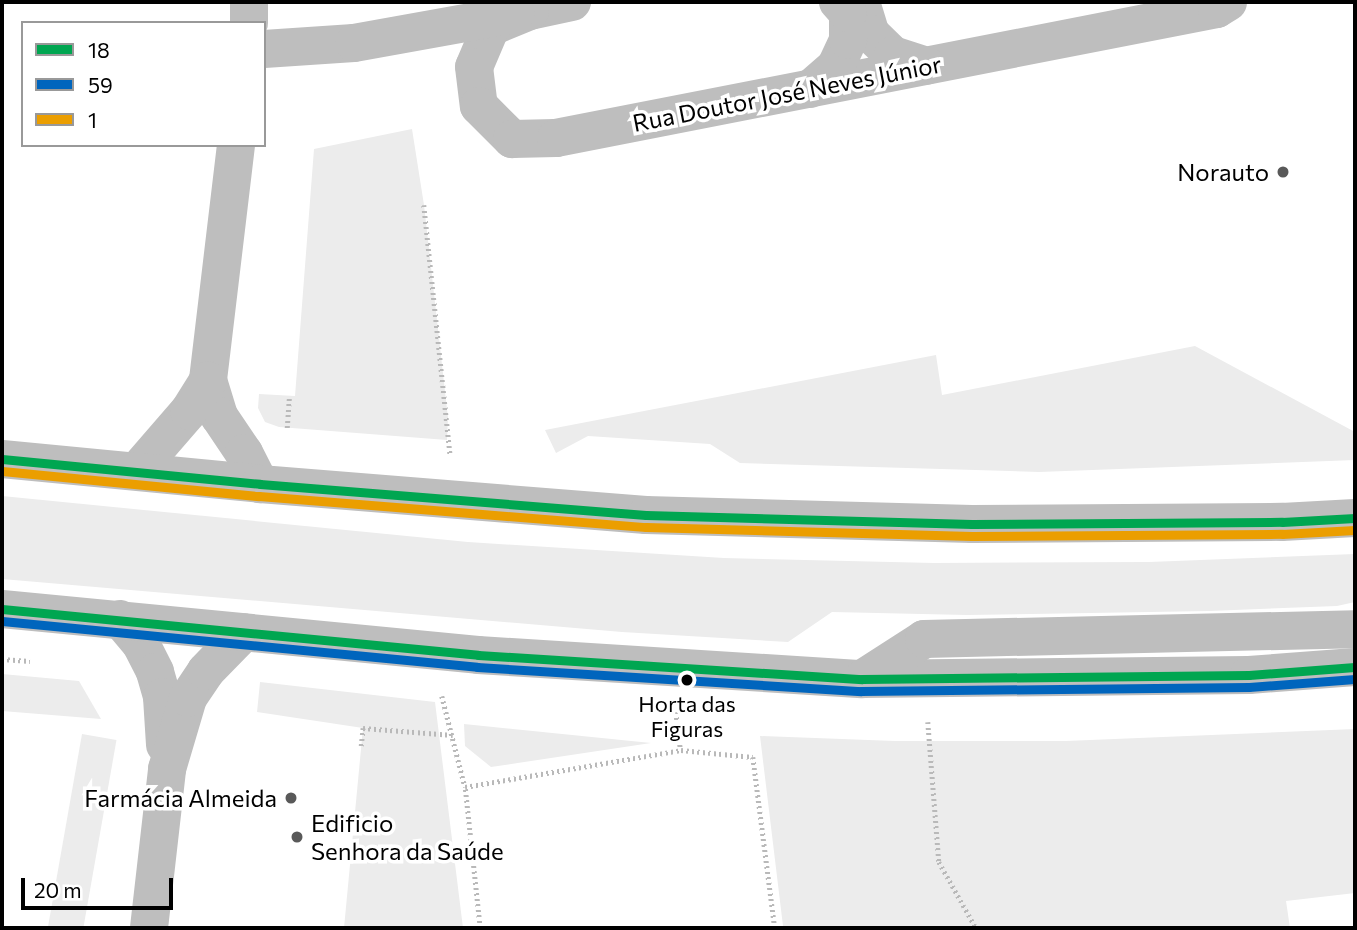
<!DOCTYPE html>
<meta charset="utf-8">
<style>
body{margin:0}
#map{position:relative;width:1357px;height:930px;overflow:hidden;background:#fff;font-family:Commissioner,sans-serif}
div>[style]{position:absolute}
.green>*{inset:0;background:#ececec;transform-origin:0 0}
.path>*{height:4.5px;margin-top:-2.25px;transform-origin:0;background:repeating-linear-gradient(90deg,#b9b9b9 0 2px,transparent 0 5.5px)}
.minor>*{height:38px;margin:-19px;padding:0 19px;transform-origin:19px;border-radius:19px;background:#bebebe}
.tertiary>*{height:38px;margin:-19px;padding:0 19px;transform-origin:19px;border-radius:19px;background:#bebebe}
.primary>*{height:38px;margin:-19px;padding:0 19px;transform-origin:19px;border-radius:19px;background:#bebebe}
.bus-1>*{height:9px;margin:-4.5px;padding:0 4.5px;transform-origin:4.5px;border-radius:4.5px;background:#00a651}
.bus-2>*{height:9px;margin:-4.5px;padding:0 4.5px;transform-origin:4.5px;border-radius:4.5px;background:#0065bd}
.bus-3>*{height:9px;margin:-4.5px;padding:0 4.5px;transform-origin:4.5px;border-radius:4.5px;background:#eb9e00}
.dots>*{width:19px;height:19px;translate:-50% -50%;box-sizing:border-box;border:4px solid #fff;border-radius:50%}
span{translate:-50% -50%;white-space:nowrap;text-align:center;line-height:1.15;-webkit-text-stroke:7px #fff;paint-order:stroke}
.bus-label{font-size:22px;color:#000}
.street-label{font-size:24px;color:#000}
.poi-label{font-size:24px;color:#000}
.right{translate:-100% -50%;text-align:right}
.left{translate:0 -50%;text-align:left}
.frame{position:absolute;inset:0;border:4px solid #000;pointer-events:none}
.legend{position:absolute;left:21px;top:21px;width:245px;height:126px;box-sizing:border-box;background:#fff;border:2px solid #999;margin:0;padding:9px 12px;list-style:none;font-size:21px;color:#000}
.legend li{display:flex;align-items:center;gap:14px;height:35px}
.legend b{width:35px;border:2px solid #999}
.scale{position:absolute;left:21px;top:878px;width:152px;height:32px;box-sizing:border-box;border:4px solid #000;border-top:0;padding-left:9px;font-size:21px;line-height:24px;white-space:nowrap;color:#000;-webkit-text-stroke:5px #fff;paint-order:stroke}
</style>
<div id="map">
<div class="green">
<i style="clip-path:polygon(412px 129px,424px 205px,448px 418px,447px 440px,279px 427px,265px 422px,258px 408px,259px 394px,295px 396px,314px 149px)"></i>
<i style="clip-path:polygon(1195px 346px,1355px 432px,1355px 460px,1039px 472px,740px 463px,710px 444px,588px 436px,556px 453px,545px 430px,936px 355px,942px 395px)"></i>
<i style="clip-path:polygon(2px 496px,468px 542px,724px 558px,934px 563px,1149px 562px,1355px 554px,1355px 602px,1337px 606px,1209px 611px,967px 615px,832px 612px,788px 642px,622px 632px,2px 579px)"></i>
<i style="clip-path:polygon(2px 674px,79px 681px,101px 719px,2px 711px)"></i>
<i style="clip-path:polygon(260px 682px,435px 702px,463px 928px,344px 928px,363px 728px,257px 712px)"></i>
<i style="clip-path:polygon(464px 724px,651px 743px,491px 767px,465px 746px)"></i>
<i style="clip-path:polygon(1355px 729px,1355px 893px,1286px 901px,1290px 928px,783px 926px,760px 736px,895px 741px,1066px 741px)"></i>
<i style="left:82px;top:734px;width:35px;height:195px;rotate:10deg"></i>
</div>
<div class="path">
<i style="left:424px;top:205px;width:250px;rotate:84deg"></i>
<i style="left:287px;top:428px;width:31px;rotate:-86deg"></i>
<i style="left:2px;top:659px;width:28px;rotate:4deg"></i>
<i style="left:442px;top:696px;width:94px;rotate:75.8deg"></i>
<i style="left:676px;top:712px;width:38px;rotate:83deg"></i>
<i style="left:928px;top:722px;width:140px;rotate:85.5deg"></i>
<i style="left:939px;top:862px;width:76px;rotate:60.7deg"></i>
<i style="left:361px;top:746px;width:18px;rotate:-84deg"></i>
<i style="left:363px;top:728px;width:90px;rotate:4.4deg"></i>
<i style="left:480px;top:928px;width:142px;rotate:-96.1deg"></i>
<i style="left:465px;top:787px;width:219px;rotate:-9.7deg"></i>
<i style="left:681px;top:750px;width:72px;rotate:5.6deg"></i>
<i style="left:753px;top:757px;width:172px;rotate:82.7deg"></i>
</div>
<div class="minor">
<i style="left:572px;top:2px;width:43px;rotate:167.9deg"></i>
<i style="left:530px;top:11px;width:42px;rotate:157.7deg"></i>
<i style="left:491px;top:27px;width:43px;rotate:113deg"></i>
<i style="left:474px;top:67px;width:39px;rotate:83deg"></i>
<i style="left:479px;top:106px;width:47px;rotate:45deg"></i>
<i style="left:512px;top:139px;width:44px;rotate:-1.3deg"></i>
<i style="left:556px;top:138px;width:673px;rotate:-11.04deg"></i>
<i style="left:1217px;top:9px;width:13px;rotate:-32deg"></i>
<i style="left:861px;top:2px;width:34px;rotate:73deg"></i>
<i style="left:871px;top:34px;width:30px;rotate:44deg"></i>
<i style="left:893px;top:55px;width:35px;rotate:18deg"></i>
<i style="left:264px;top:49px;width:90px;rotate:-3.8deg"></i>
<i style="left:354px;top:43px;width:164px;rotate:-10.2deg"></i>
<i style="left:810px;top:89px;width:35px;rotate:-41deg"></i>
<i style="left:836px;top:66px;width:29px;rotate:-65deg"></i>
<i style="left:848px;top:40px;width:27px;rotate:-90deg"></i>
<i style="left:848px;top:13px;width:15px;rotate:-132deg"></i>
</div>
<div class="tertiary">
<i style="left:249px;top:23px;width:21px;rotate:-90deg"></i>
<i style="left:236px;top:145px;width:237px;rotate:96.8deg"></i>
<i style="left:208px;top:380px;width:38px;rotate:73deg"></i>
<i style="left:219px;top:416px;width:45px;rotate:56deg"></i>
<i style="left:244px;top:453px;width:35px;rotate:63deg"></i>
<i style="left:137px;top:471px;width:79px;rotate:-49.1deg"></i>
<i style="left:189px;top:411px;width:36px;rotate:-58deg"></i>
<i style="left:120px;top:619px;width:33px;rotate:50deg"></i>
<i style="left:141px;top:644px;width:31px;rotate:63deg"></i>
<i style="left:155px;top:672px;width:26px;rotate:74deg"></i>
<i style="left:162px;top:697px;width:48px;rotate:86.4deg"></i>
<i style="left:149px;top:928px;width:160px;rotate:-83.5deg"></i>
<i style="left:167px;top:769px;width:74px;rotate:-73.5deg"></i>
<i style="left:188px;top:698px;width:32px;rotate:-56deg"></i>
<i style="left:206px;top:671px;width:54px;rotate:-45.7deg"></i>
</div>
<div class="primary">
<i style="left:2px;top:459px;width:259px;rotate:5.5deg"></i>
<i style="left:260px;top:484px;width:387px;rotate:4.6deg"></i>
<i style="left:646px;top:515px;width:326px;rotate:1.6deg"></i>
<i style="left:972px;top:524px;width:310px;rotate:-0.4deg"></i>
<i style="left:1282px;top:522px;width:73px;rotate:-3.1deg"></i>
<i style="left:2px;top:609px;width:478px;rotate:5.5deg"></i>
<i style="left:478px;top:655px;width:385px;rotate:3.6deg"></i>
<i style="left:862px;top:679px;width:387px;rotate:-0.6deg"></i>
<i style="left:1249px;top:675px;width:106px;rotate:-4.3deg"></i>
<i style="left:862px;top:679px;width:74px;rotate:-32.8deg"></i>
<i style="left:924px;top:639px;width:431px;rotate:-1.3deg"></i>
</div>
<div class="bus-1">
<i style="left:2px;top:459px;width:259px;rotate:5.5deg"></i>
<i style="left:260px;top:484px;width:387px;rotate:4.6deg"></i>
<i style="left:646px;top:515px;width:326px;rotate:1.6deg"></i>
<i style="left:972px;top:524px;width:310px;rotate:-0.4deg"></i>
<i style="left:1282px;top:522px;width:73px;rotate:-3.1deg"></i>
<i style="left:2px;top:609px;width:478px;rotate:5.5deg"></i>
<i style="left:478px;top:655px;width:385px;rotate:3.6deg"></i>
<i style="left:862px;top:679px;width:387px;rotate:-0.6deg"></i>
<i style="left:1249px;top:675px;width:106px;rotate:-4.3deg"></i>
</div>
<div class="bus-2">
<i style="left:2px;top:621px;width:477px;rotate:5.5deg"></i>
<i style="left:477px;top:667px;width:385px;rotate:3.6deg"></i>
<i style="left:861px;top:691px;width:388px;rotate:-0.6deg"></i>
<i style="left:1249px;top:687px;width:106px;rotate:-4.3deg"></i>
</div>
<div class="bus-3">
<i style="left:2px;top:471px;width:258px;rotate:5.6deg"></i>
<i style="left:259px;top:496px;width:388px;rotate:4.6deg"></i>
<i style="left:646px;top:527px;width:326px;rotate:1.6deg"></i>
<i style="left:972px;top:536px;width:310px;rotate:-0.4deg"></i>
<i style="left:1282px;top:534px;width:73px;rotate:-3.1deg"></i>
</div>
<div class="dots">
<i style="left:1283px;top:172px;background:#595959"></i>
<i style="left:687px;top:680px;background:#000"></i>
<i style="left:291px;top:798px;background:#595959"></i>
<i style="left:297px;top:837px;background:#595959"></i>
</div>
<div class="bus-label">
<span style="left:687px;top:716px">Horta das<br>Figuras</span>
</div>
<div class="street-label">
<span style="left:787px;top:93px;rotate:-11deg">Rua Doutor José Neves Júnior</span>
</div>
<div class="poi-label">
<span class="right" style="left:1269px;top:172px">Norauto</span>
<span class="right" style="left:277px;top:798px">Farmácia Almeida</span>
<span class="left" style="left:311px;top:837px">Edificio<br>Senhora da Saúde</span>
</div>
<div class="frame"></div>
<ul class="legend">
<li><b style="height:9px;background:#00a651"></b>18</li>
<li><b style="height:9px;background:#0065bd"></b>59</li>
<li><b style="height:9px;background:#eb9e00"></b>1</li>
</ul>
<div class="scale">20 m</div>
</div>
